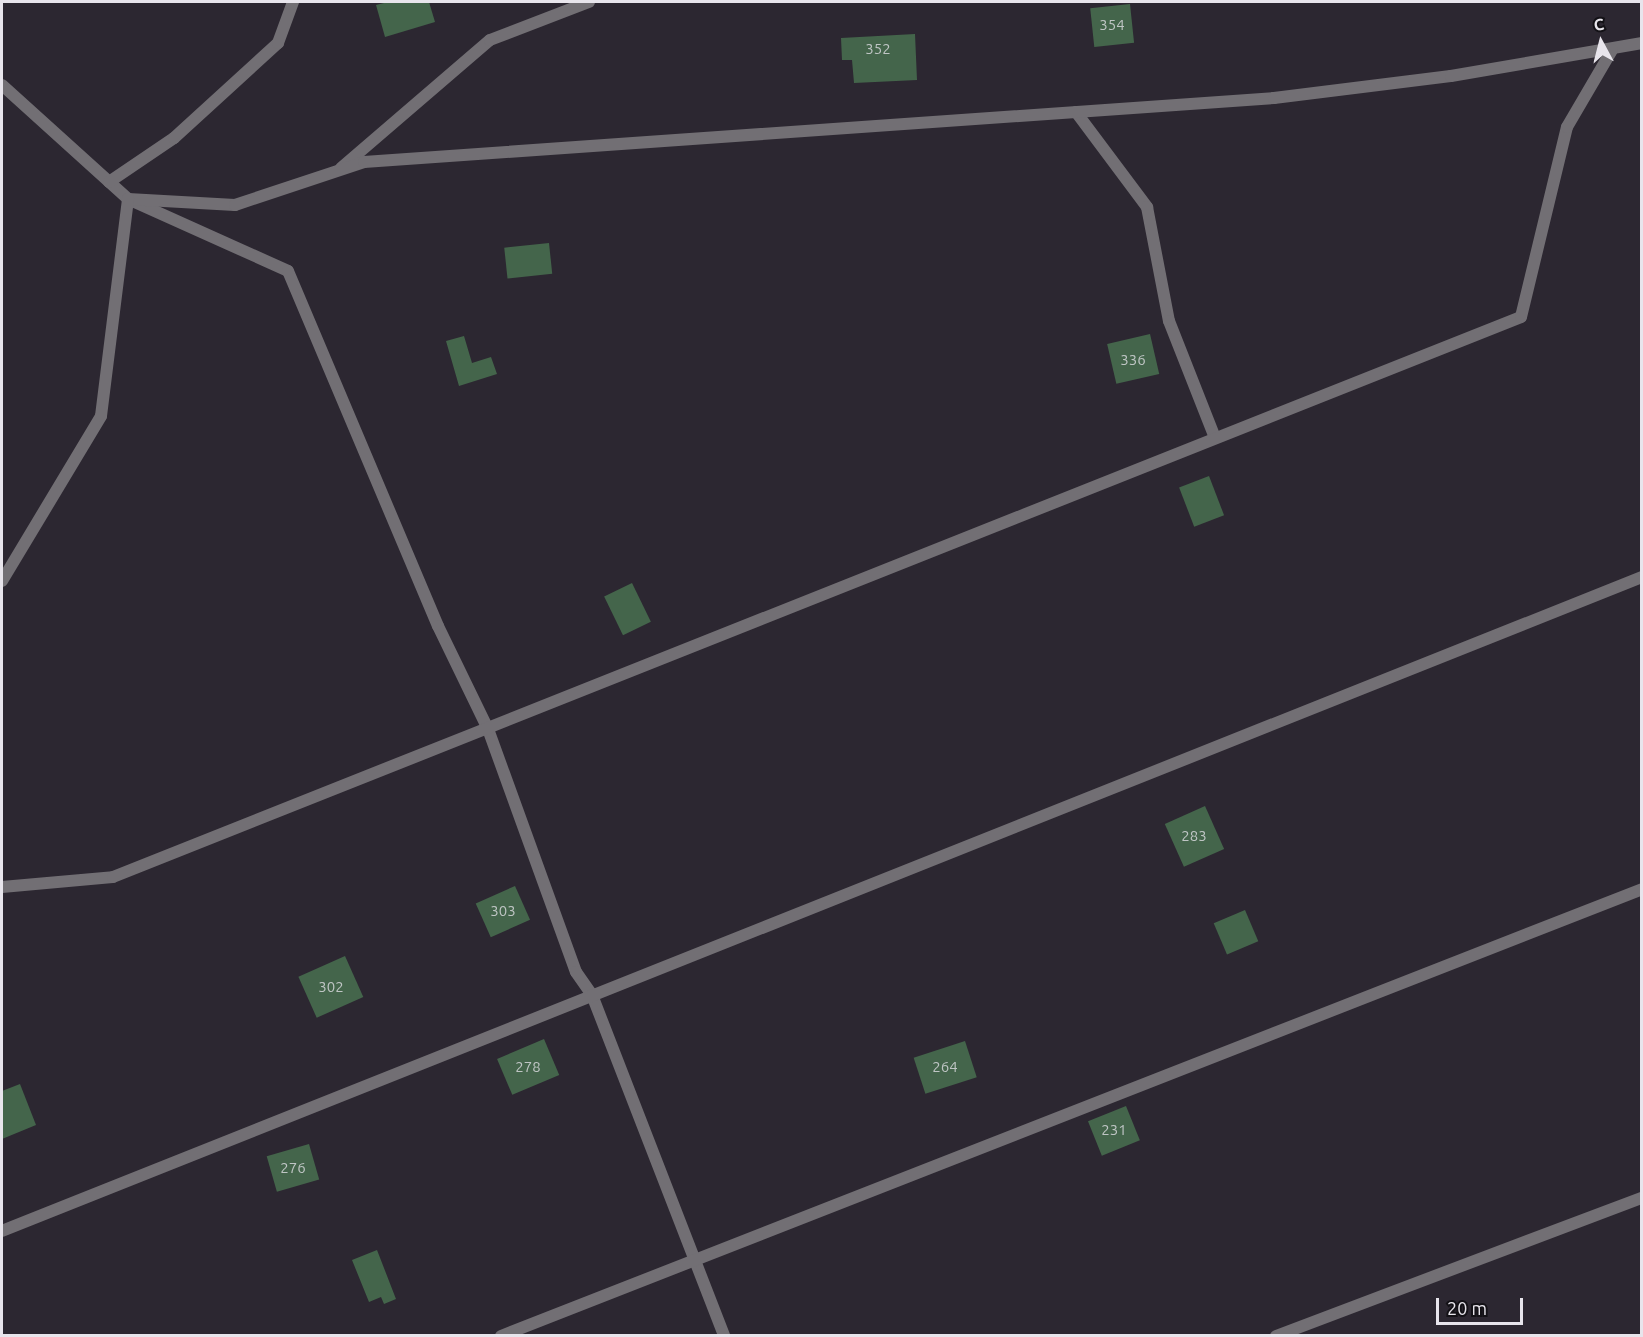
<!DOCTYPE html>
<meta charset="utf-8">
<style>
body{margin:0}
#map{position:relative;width:1643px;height:1337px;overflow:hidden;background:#2c2731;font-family:Ubuntu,sans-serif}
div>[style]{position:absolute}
.building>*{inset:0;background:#44654b;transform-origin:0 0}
.street>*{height:12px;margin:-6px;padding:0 6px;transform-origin:6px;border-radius:6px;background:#726f74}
span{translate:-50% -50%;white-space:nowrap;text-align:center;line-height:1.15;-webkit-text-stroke:4.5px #131116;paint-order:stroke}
.number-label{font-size:15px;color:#bfc5c4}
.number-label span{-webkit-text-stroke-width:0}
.frame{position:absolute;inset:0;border:3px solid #e8e5ec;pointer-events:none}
.north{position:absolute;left:1571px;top:12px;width:60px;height:60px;-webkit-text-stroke:4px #131116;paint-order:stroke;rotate:353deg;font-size:16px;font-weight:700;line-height:24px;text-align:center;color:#e8e5ec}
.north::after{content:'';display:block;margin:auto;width:21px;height:27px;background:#e8e5ec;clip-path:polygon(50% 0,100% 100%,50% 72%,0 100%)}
.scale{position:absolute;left:1436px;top:1298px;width:87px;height:27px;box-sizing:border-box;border:3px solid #e8e5ec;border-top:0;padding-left:8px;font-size:18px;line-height:21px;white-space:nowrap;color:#e8e5ec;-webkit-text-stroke:4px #131116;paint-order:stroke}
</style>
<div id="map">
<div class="building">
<i style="clip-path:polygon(388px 2px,429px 2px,435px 22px,385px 37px,376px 5px)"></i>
<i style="left:1130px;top:4px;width:39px;height:40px;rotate:84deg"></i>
<i style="clip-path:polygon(915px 34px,917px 80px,854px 83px,852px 60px,842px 60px,841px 38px)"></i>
<i style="left:549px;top:243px;width:31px;height:45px;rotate:84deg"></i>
<i style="left:1150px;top:334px;width:41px;height:44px;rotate:77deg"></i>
<i style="clip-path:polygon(464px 336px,472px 363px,491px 357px,497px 374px,459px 386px,446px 341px)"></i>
<i style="left:1209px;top:476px;width:42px;height:32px;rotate:69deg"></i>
<i style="left:632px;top:583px;width:43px;height:31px;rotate:64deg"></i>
<i style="left:1205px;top:806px;width:47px;height:44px;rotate:66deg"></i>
<i style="left:515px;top:886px;width:37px;height:43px;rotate:66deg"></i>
<i style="left:1245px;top:910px;width:34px;height:34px;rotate:67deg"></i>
<i style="left:345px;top:956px;width:45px;height:51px;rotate:66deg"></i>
<i style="left:544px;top:1039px;width:39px;height:51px;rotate:67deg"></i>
<i style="left:965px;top:1041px;width:38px;height:54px;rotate:72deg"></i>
<i style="clip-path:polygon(20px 1084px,36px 1125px,2px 1139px,2px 1091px)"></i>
<i style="left:1126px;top:1106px;width:37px;height:41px;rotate:68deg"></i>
<i style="left:309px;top:1144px;width:37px;height:44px;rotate:74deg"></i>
<i style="clip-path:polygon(377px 1250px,396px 1299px,384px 1304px,381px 1297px,369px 1302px,352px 1260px)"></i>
</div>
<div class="street">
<i style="left:2px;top:85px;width:170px;rotate:42.1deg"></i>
<i style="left:128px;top:199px;width:175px;rotate:24.2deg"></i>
<i style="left:288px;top:271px;width:385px;rotate:67.1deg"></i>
<i style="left:438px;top:626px;width:114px;rotate:64.1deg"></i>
<i style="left:488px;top:729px;width:258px;rotate:70.1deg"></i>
<i style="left:576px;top:972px;width:28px;rotate:55deg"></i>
<i style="left:592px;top:995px;width:366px;rotate:68.8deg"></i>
<i style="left:1076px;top:112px;width:119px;rotate:53.2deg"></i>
<i style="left:1147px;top:207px;width:116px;rotate:79.1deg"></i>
<i style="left:1169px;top:321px;width:123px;rotate:68.5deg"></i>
<i style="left:341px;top:168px;width:196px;rotate:-40.7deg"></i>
<i style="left:490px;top:40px;width:106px;rotate:-21deg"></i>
<i style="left:109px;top:182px;width:78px;rotate:-34.1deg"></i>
<i style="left:174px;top:138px;width:141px;rotate:-42.4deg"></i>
<i style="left:278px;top:43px;width:44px;rotate:-69.9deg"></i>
<i style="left:128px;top:199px;width:107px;rotate:3.2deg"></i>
<i style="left:235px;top:205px;width:136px;rotate:-18.4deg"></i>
<i style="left:364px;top:162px;width:912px;rotate:-4.02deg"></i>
<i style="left:1274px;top:98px;width:178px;rotate:-7.1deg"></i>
<i style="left:1451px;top:76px;width:194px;rotate:-9.8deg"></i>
<i style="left:2px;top:581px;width:192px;rotate:-59deg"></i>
<i style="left:101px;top:416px;width:219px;rotate:-82.9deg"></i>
<i style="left:2px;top:887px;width:111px;rotate:-5.1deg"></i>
<i style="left:113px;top:877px;width:1515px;rotate:-21.69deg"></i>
<i style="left:1521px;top:317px;width:195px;rotate:-76.4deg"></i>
<i style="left:1567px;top:127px;width:89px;rotate:-59.7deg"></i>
<i style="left:2px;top:1231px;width:1766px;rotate:-21.74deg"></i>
<i style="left:501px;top:1336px;width:1225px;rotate:-21.39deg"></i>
<i style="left:1276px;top:1336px;width:391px;rotate:-20.7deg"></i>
</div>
<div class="number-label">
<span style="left:1112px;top:25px">354</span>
<span style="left:878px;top:49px">352</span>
<span style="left:1133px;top:360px">336</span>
<span style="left:1194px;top:836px">283</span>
<span style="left:503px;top:911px">303</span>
<span style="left:331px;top:987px">302</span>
<span style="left:528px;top:1067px">278</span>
<span style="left:945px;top:1067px">264</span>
<span style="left:1114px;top:1130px">231</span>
<span style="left:293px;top:1168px">276</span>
</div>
<div class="frame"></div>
<div class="north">С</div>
<div class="scale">20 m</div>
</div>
